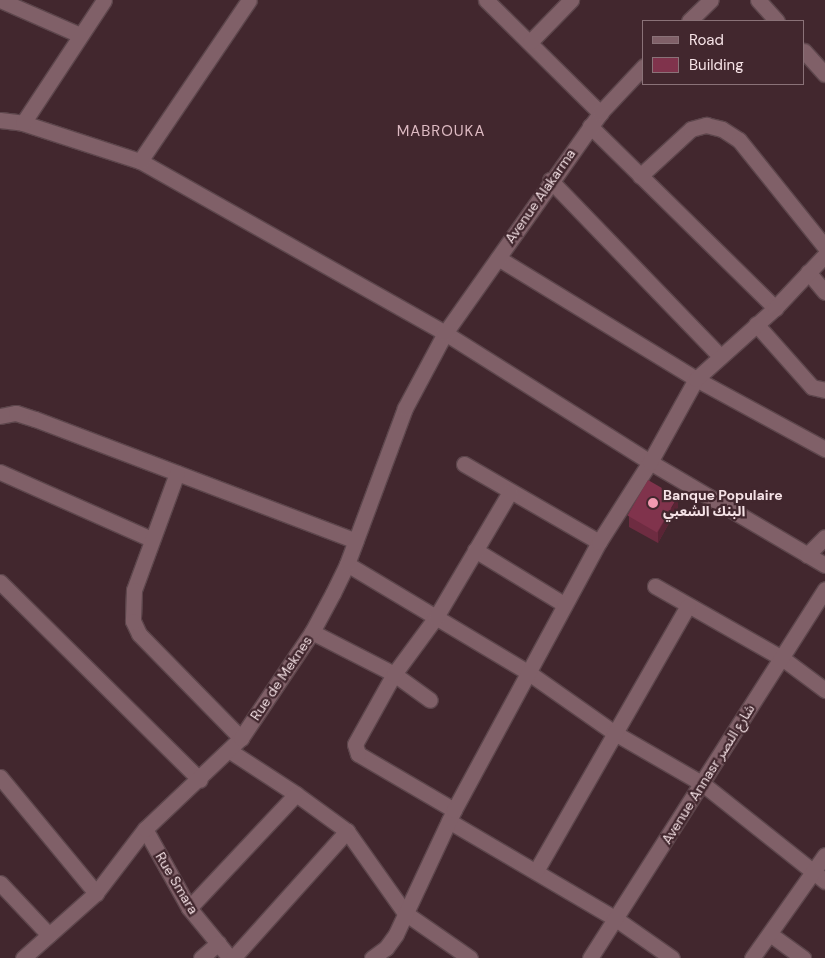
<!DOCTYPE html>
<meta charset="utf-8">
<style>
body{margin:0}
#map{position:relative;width:825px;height:958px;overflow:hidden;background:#42272e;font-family:"DM Sans","Noto Sans Arabic",sans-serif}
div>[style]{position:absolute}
.roads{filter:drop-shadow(1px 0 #5d464c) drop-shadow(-1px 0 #5d464c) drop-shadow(0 1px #5d464c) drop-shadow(0 -1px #5d464c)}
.street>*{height:15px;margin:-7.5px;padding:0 7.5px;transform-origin:7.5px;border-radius:7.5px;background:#806068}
.wall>*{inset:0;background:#6e2c41}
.shaded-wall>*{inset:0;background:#5a2435}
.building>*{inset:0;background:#80334c;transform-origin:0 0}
.dots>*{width:14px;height:14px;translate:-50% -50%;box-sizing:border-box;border:2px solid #42272e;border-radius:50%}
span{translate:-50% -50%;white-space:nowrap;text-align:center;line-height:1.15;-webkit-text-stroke:4.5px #42272e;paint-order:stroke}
.street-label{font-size:14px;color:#f5e2e6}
.poi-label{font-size:14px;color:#f5e2e6;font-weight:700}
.left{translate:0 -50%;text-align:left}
.neighbourhood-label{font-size:15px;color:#ddbac2;letter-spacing:1px}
.legend{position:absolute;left:642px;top:20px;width:162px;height:65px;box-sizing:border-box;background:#42272e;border:1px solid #8a7278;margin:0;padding:6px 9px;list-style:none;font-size:15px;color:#f5e2e6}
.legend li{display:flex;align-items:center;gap:10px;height:25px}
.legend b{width:25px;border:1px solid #8a7278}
</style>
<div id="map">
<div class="roads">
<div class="street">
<i style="left:0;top:0;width:85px;rotate:23.6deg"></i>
<i style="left:486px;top:0;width:161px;rotate:44.7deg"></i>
<i style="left:758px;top:0;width:28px;rotate:48deg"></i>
<i style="left:689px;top:21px;width:30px;rotate:-44deg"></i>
<i style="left:530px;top:42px;width:59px;rotate:-45.7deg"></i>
<i style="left:804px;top:51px;width:31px;rotate:48deg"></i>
<i style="left:0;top:120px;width:23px;rotate:7deg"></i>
<i style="left:23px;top:123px;width:123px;rotate:18deg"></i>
<i style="left:140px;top:161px;width:350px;rotate:29.4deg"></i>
<i style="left:445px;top:333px;width:242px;rotate:32.2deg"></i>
<i style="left:650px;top:462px;width:203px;rotate:30.5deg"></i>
<i style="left:23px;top:123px;width:147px;rotate:-56.6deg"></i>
<i style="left:590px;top:126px;width:260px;rotate:44.5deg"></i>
<i style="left:140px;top:161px;width:194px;rotate:-55.9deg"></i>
<i style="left:640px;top:176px;width:69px;rotate:-42.7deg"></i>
<i style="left:691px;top:129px;width:16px;rotate:-15deg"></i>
<i style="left:706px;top:125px;width:16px;rotate:14deg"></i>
<i style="left:722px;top:129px;width:20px;rotate:33deg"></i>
<i style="left:739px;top:140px;width:137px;rotate:51.2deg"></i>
<i style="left:550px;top:180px;width:245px;rotate:46deg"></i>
<i style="left:498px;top:258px;width:232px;rotate:31.4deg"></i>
<i style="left:696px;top:379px;width:147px;rotate:28.5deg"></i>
<i style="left:808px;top:272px;width:26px;rotate:50deg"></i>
<i style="left:756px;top:324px;width:84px;rotate:48.4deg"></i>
<i style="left:812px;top:387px;width:13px;rotate:13deg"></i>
<i style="left:0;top:416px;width:16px;rotate:-11deg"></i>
<i style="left:16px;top:413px;width:20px;rotate:18deg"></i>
<i style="left:35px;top:419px;width:343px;rotate:20.8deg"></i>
<i style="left:464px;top:464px;width:156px;rotate:30deg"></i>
<i style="left:0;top:472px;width:165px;rotate:23.9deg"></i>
<i style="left:177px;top:473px;width:125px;rotate:110.2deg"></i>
<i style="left:134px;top:590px;width:31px;rotate:92deg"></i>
<i style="left:133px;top:621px;width:14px;rotate:65deg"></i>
<i style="left:139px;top:634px;width:146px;rotate:45.6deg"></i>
<i style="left:475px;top:550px;width:105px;rotate:31.4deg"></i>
<i style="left:807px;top:555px;width:25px;rotate:-45deg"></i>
<i style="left:347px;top:564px;width:212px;rotate:30.9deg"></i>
<i style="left:529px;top:673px;width:103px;rotate:35.1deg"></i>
<i style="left:613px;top:732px;width:104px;rotate:30deg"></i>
<i style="left:703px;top:784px;width:156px;rotate:38.5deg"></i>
<i style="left:0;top:582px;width:281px;rotate:44.7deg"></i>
<i style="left:655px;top:586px;width:146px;rotate:29.6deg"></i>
<i style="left:782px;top:658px;width:54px;rotate:36.7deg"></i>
<i style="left:312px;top:632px;width:92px;rotate:27.1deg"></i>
<i style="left:394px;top:674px;width:44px;rotate:35.8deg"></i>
<i style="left:230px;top:751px;width:79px;rotate:33.1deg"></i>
<i style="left:296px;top:794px;width:63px;rotate:36deg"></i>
<i style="left:347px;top:831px;width:100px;rotate:54.7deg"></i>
<i style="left:405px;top:913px;width:79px;rotate:34.7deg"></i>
<i style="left:0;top:777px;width:151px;rotate:50.4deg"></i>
<i style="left:454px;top:810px;width:111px;rotate:-149.7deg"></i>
<i style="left:358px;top:754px;width:10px;rotate:-107deg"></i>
<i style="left:355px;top:744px;width:80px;rotate:-60.9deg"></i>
<i style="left:394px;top:674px;width:71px;rotate:-53.6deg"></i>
<i style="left:436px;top:617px;width:145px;rotate:-59.4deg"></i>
<i style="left:449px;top:821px;width:194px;rotate:30.4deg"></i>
<i style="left:616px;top:919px;width:68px;rotate:34.9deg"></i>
<i style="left:145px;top:829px;width:90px;rotate:60.9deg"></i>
<i style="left:189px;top:908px;width:65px;rotate:50.6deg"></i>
<i style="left:536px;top:871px;width:305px;rotate:-60.2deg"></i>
<i style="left:0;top:883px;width:71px;rotate:46.7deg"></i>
<i style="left:189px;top:908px;width:156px;rotate:-46.8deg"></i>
<i style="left:770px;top:934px;width:41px;rotate:36deg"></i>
<i style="left:23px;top:958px;width:98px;rotate:-41.7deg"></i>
<i style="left:96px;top:893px;width:81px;rotate:-52.6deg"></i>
<i style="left:145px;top:829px;width:132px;rotate:-43.5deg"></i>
<i style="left:241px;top:738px;width:128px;rotate:-56.2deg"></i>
<i style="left:312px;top:632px;width:44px;rotate:-61.7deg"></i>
<i style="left:333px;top:593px;width:32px;rotate:-64deg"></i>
<i style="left:347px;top:564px;width:166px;rotate:-69.6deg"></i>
<i style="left:405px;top:408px;width:85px;rotate:-61.9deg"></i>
<i style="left:445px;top:333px;width:269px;rotate:-54.8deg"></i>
<i style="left:600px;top:113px;width:64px;rotate:-46.9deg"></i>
<i style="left:201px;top:958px;width:23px;rotate:-41deg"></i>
<i style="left:233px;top:958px;width:171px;rotate:-48.1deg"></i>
<i style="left:372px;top:958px;width:17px;rotate:-36deg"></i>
<i style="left:386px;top:948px;width:17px;rotate:-54deg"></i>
<i style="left:396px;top:934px;width:137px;rotate:-64.9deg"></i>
<i style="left:454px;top:810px;width:305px;rotate:-61.6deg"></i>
<i style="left:599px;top:542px;width:95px;rotate:-57.5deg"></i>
<i style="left:650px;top:462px;width:95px;rotate:-61deg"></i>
<i style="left:696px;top:379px;width:106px;rotate:-41.9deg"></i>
<i style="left:775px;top:308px;width:73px;rotate:-46.7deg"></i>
<i style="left:590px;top:958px;width:437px;rotate:-57.5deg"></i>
<i style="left:752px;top:958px;width:126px;rotate:-54.7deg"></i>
</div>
</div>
<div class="wall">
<i style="clip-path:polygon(678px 507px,658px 543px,629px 527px,629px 516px)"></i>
</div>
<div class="shaded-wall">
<i style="clip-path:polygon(678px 497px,678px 507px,658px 543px,658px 532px)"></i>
</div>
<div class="building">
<i style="left:648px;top:480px;width:34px;height:41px;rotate:30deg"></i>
</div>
<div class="dots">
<i style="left:653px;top:503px;background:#f19ab1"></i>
</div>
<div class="street-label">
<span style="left:540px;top:196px;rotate:-55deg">Avenue Alakarma</span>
<span style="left:281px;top:678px;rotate:-56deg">Rue de Meknes</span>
<span style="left:708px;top:774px;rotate:-58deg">Avenue Annasr شارع النصر</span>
<span style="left:177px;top:883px;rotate:59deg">Rue Smara</span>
</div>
<div class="poi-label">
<span class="left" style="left:663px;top:503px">Banque Populaire<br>البنك الشعبي</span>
</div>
<div class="neighbourhood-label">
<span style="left:441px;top:132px">MABROUKA</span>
</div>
<ul class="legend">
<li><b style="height:6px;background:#806068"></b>Road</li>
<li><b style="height:14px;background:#80334c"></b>Building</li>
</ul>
</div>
